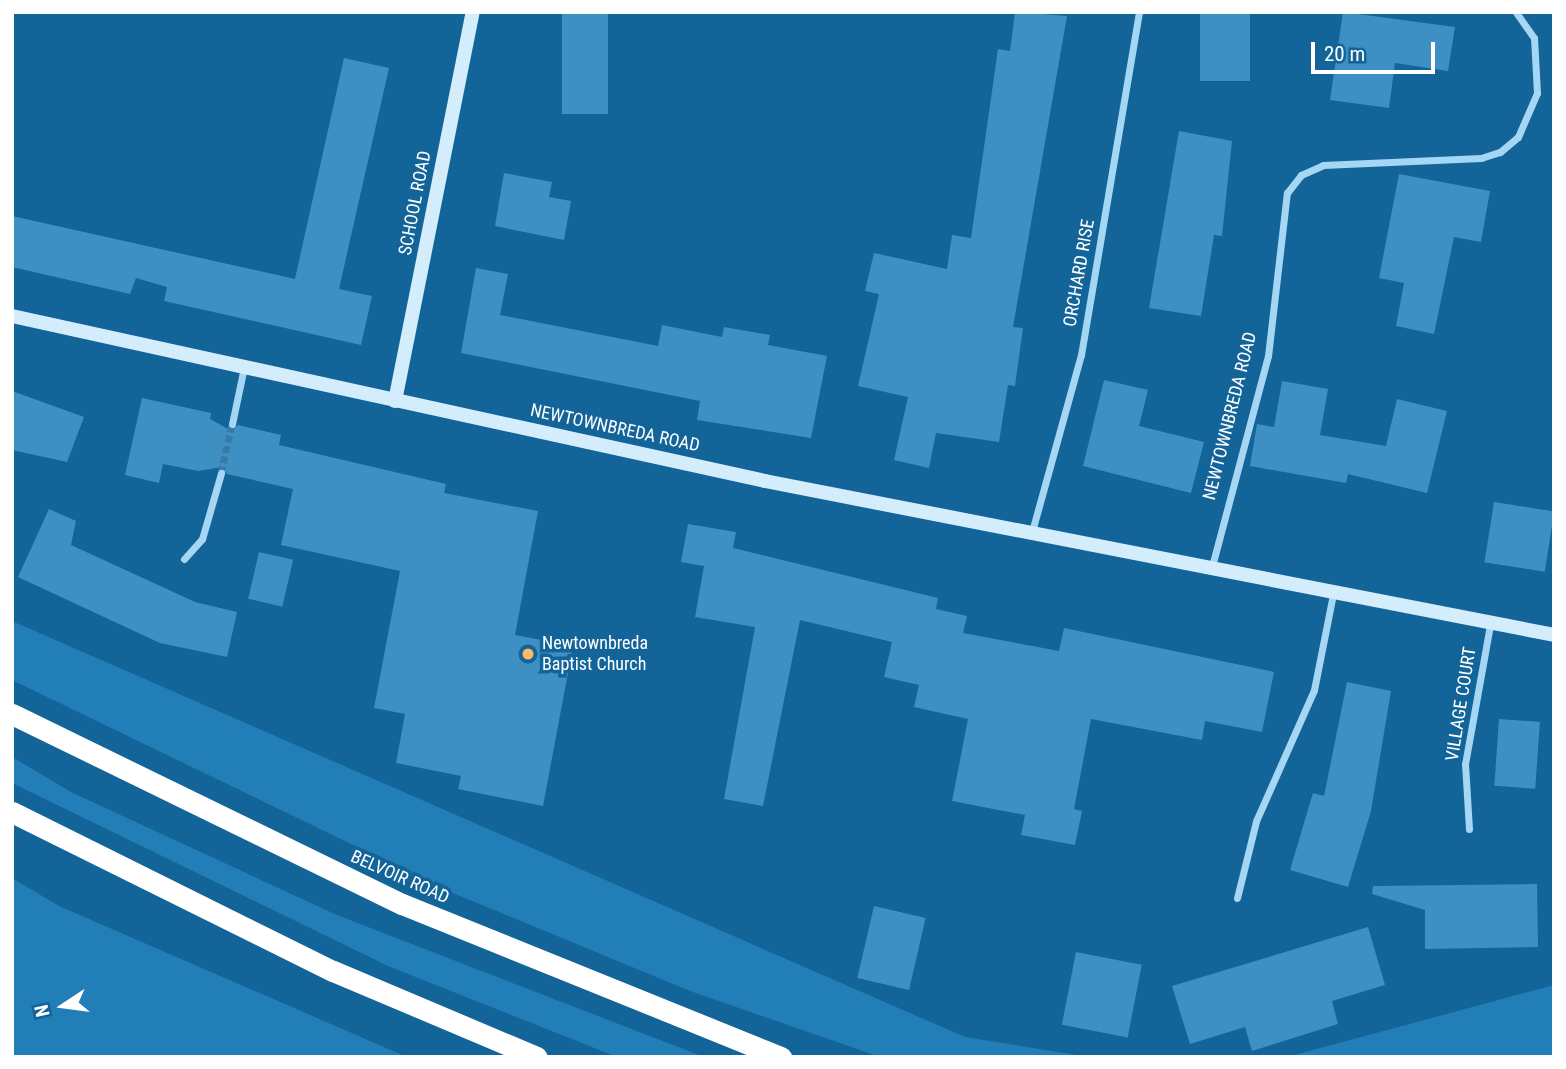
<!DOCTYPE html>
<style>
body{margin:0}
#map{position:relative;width:1566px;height:1069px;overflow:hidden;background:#126499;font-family:"Roboto Condensed",sans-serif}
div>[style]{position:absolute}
.green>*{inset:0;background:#217eb6}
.building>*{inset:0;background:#3f90c2;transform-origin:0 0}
.street-tunnel>*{height:7px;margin-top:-3.5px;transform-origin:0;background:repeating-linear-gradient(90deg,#367ba8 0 7px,transparent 0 10.5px)}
.street>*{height:7px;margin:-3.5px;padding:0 3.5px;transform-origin:3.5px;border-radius:3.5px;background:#a5d6f3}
.secondary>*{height:14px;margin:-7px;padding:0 7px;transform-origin:7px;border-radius:7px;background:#d4edfd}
.highway>*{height:21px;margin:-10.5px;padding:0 10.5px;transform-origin:10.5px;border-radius:10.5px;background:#fff}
.dots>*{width:19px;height:19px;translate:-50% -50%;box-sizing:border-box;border:4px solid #126499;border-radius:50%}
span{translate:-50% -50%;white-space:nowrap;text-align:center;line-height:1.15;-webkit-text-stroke:7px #126499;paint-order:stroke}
.street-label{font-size:18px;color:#fff}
.poi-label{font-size:18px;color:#fff}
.left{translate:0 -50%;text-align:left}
.frame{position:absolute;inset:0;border:14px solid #fff;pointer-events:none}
.north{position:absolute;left:28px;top:971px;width:70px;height:70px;-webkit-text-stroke:5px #126499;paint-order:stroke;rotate:257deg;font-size:19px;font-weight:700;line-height:28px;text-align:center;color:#fff}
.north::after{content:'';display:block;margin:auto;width:24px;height:32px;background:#fff;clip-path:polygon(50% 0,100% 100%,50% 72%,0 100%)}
.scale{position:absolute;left:1311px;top:42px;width:124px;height:32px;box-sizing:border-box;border:4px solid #fff;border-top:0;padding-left:9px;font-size:21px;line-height:24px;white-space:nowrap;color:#fff;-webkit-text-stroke:5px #126499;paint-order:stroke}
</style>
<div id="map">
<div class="green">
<i style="clip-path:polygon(12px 621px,965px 1037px,1089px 1057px,880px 1057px,690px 991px,448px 891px,12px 680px)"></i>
<i style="clip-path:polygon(12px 757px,73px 793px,337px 915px,704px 1057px,617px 1057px,388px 966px,12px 783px)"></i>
<i style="clip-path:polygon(12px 878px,59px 906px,407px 1057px,12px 1057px)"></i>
<i style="clip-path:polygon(1554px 985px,1554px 1057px,1287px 1057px)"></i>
</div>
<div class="building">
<i style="left:562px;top:12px;width:46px;height:102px"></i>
<i style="clip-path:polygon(1015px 12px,1067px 16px,1013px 327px,1023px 328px,1015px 386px,1008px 385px,999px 442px,936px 433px,929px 468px,894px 460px,908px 397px,858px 386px,879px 294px,865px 291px,874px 253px,947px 269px,952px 235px,971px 238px,998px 49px,1010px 51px)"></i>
<i style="left:1200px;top:12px;width:50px;height:69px"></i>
<i style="clip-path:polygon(1343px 12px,1455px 27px,1448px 71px,1395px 63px,1389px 108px,1330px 100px)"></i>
<i style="clip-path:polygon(344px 58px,389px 68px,339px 289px,372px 296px,361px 345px,164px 301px,167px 287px,136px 278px,130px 294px,12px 267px,12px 216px,295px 279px)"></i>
<i style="clip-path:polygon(1179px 131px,1232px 141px,1222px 236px,1214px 235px,1201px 316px,1149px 308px)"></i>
<i style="clip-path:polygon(504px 173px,552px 182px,549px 197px,571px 201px,564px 240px,495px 226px)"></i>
<i style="clip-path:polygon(1399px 174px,1490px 191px,1481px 242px,1454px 237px,1434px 334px,1396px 326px,1404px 283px,1379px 278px)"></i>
<i style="clip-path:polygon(476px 268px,508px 274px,500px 315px,658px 346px,662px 325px,722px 337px,724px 327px,770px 335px,768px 345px,827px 356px,811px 438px,697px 420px,700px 401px,461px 353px)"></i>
<i style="clip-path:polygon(1104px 380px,1148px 390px,1139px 426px,1204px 442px,1191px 493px,1083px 466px)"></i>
<i style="clip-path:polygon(1282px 381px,1328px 389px,1320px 435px,1386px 446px,1397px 399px,1447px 411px,1427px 493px,1348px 474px,1346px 483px,1250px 466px,1257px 424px,1274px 427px)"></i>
<i style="clip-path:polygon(12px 391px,84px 417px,67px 462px,12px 450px)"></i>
<i style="clip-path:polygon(142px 398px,211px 413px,210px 419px,230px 430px,238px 425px,281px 435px,279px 445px,446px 484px,444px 493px,538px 511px,515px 635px,573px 646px,543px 806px,458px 789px,461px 776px,396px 763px,405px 714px,374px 708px,400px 571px,281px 545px,293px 489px,227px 474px,222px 467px,198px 471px,163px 464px,159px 483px,125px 475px)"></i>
<i style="left:1494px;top:502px;width:61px;height:61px;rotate:9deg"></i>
<i style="clip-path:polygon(49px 509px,76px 521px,71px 545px,195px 602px,237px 612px,227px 657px,160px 643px,18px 577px)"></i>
<i style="clip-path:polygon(688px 524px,736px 532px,733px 548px,938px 598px,936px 609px,967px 616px,963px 633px,1059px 651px,1064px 628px,1274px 672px,1262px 732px,1205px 721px,1202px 740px,1091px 719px,1074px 809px,1082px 811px,1075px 845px,1021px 835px,1025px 815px,952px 801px,968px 719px,914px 707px,919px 685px,884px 677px,892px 642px,800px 620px,763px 806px,724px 799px,755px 627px,695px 617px,704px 566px,681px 562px)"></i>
<i style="left:259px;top:552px;width:35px;height:48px;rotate:13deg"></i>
<i style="clip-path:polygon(1347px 682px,1391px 691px,1371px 811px,1348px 887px,1290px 870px,1313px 793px,1324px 796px)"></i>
<i style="left:1499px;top:719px;width:41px;height:67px;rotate:4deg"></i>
<i style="clip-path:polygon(1537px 884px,1538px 947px,1425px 949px,1425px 910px,1372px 894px,1373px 886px)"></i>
<i style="left:874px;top:906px;width:53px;height:74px;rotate:13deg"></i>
<i style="clip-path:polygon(1368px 927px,1385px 985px,1332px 1001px,1338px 1024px,1252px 1051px,1245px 1027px,1190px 1044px,1172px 986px)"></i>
<i style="left:1076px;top:952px;width:67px;height:74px;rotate:11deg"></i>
</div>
<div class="street-tunnel">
<i style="left:221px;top:473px;width:50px;rotate:-77.3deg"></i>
</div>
<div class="street">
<i style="left:232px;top:424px;width:58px;rotate:-78.1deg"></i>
<i style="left:1031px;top:535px;width:187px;rotate:-74.5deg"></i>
<i style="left:1081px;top:355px;width:348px;rotate:-80.4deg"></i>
<i style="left:184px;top:559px;width:27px;rotate:-48deg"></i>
<i style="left:202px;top:539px;width:69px;rotate:-73.9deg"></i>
<i style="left:1211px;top:570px;width:221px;rotate:-75.1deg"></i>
<i style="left:1268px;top:356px;width:164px;rotate:-83.4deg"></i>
<i style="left:1287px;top:193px;width:23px;rotate:-52deg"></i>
<i style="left:1301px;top:175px;width:24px;rotate:-24deg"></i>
<i style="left:1323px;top:165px;width:158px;rotate:-2.5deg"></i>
<i style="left:1481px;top:158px;width:20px;rotate:-18deg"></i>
<i style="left:1500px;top:152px;width:23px;rotate:-40deg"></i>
<i style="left:1518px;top:137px;width:48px;rotate:-66.6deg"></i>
<i style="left:1537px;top:93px;width:55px;rotate:-93.1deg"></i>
<i style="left:1534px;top:38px;width:32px;rotate:-125deg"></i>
<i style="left:1469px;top:829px;width:65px;rotate:-93.5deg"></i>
<i style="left:1465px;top:764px;width:141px;rotate:-79.8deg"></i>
<i style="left:1237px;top:898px;width:79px;rotate:-76.1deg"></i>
<i style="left:1256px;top:821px;width:143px;rotate:-66.1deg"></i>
<i style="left:1314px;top:690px;width:98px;rotate:-78.8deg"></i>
</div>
<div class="secondary">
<i style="left:12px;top:316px;width:771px;rotate:12.36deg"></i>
<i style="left:765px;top:481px;width:804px;rotate:11.04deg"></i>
<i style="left:395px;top:401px;width:397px;rotate:-78.7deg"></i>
</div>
<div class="highway">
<i style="left:12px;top:714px;width:434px;rotate:26deg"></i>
<i style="left:402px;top:904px;width:409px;rotate:22deg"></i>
<i style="left:12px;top:812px;width:358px;rotate:26.4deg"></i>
<i style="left:333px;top:971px;width:221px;rotate:22.9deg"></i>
</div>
<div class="dots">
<i style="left:528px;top:654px;background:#ffb967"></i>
</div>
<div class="street-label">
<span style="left:415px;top:203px;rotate:-79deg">SCHOOL ROAD</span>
<span style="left:1079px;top:273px;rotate:-80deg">ORCHARD RISE</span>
<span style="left:1230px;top:416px;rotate:-76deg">NEWTOWNBREDA ROAD</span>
<span style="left:615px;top:428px;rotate:12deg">NEWTOWNBREDA ROAD</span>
<span style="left:1461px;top:704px;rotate:-81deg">VILLAGE COURT</span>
<span style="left:400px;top:877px;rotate:24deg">BELVOIR ROAD</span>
</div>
<div class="poi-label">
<span class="left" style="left:542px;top:654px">Newtownbreda<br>Baptist Church</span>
</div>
<div class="frame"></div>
<div class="north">N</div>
<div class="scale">20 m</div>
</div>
